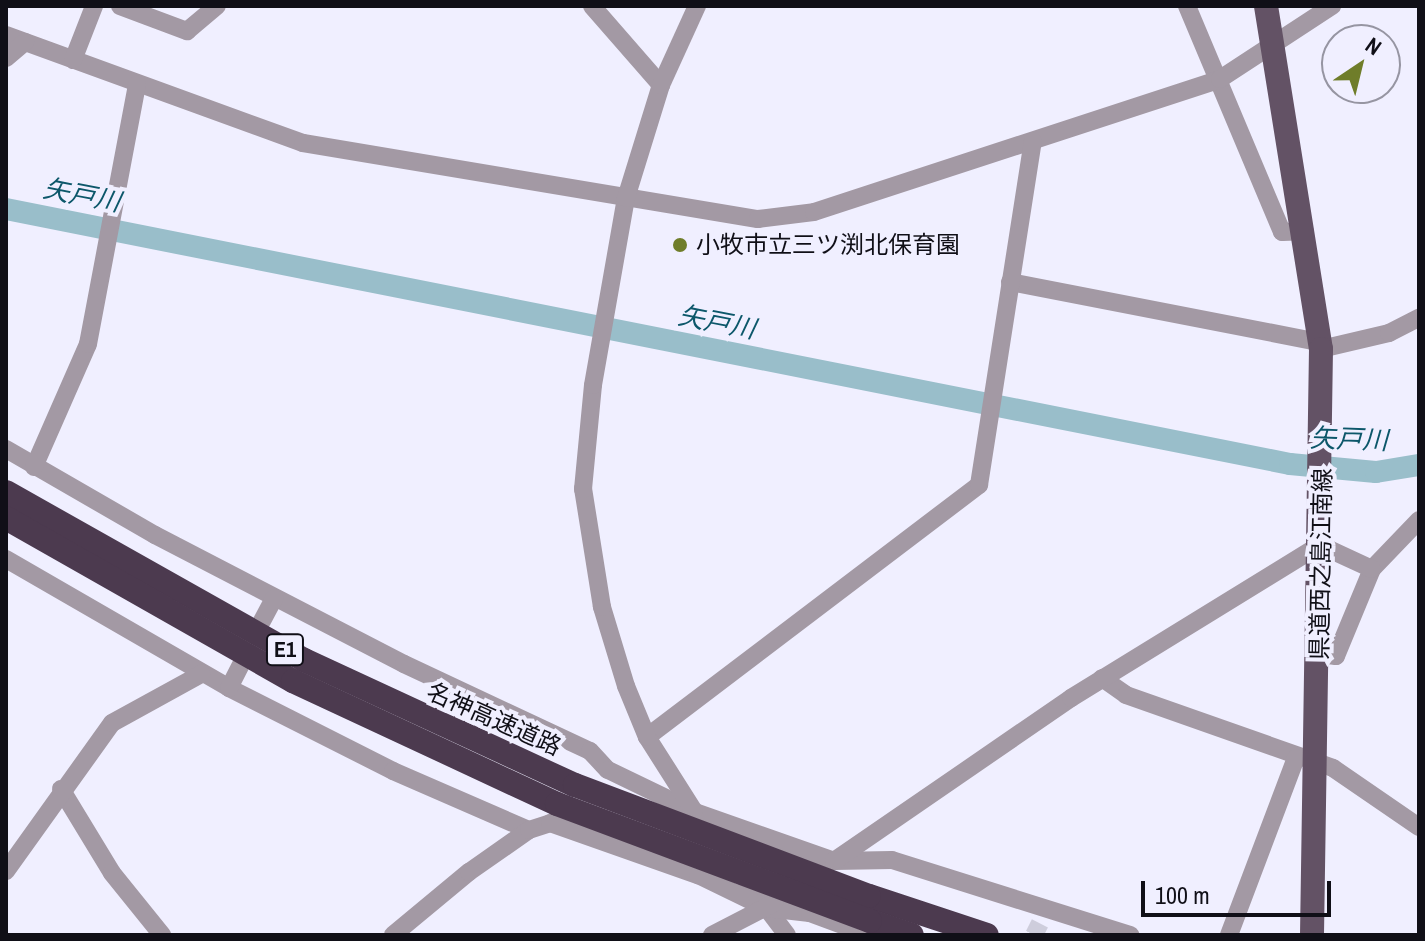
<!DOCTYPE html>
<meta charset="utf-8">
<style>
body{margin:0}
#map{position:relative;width:1425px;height:941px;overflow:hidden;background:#f0efff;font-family:"Archivo Narrow","Noto Sans JP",sans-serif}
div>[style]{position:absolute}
.river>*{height:22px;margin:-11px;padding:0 11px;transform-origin:11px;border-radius:11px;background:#99beca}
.minor-tunnel>*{height:18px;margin-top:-9px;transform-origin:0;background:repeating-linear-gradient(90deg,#cecddc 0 18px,transparent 0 27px)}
.minor>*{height:18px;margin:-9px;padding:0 9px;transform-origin:9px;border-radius:9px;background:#a399a4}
.major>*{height:24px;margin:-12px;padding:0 12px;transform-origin:12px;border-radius:12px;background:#635265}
.highway>*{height:24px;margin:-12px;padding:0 12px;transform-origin:12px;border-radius:12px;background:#4c3a4f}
.highway-bridge>*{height:24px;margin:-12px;padding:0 12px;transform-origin:12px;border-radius:12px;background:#4c3a4f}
.dots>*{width:22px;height:22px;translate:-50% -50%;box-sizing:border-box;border:4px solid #f0efff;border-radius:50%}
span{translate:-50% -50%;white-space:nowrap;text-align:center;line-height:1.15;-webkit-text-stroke:8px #f0efff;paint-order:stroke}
.shield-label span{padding:2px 6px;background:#f0efff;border:2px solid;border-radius:6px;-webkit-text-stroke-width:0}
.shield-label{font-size:22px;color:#100f17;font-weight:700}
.poi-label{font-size:24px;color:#100f17}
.left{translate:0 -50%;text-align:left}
.street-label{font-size:24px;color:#100f17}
.water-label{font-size:26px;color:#0c576a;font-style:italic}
.frame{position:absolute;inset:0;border:8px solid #100f17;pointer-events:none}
.north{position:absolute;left:1321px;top:24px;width:80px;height:80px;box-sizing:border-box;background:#f0efff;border:2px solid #9695a2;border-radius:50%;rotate:35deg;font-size:22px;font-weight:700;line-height:32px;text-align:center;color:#100f17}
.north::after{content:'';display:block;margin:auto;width:28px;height:36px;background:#6f7d2a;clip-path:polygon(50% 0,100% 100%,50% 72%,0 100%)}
.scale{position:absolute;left:1141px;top:881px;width:190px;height:36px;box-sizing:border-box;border:4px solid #100f17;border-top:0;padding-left:10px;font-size:24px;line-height:28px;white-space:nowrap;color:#100f17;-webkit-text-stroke:6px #f0efff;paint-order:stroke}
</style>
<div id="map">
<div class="river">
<i style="left:6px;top:209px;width:1309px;rotate:11.23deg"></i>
<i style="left:1290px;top:464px;width:86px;rotate:5.3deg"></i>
<i style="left:1376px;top:472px;width:44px;rotate:-9.2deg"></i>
</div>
<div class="minor-tunnel">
<i style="left:1034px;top:935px;width:13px;rotate:-63deg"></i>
</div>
<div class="minor">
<i style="left:120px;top:6px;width:72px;rotate:20.5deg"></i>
<i style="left:187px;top:31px;width:39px;rotate:-40deg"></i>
<i style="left:592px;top:6px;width:105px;rotate:48.9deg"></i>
<i style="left:1187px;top:6px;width:245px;rotate:67.2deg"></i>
<i style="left:1282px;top:232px;width:23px;rotate:-2deg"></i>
<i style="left:6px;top:35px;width:316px;rotate:20deg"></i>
<i style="left:303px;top:143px;width:461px;rotate:9.5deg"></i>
<i style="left:758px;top:219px;width:56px;rotate:-7.1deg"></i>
<i style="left:814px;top:212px;width:427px;rotate:-18.1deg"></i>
<i style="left:1220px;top:79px;width:134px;rotate:-33.1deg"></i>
<i style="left:6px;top:58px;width:25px;rotate:-40deg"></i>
<i style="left:73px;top:60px;width:58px;rotate:-68.7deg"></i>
<i style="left:1010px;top:282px;width:316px;rotate:11deg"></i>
<i style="left:1321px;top:349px;width:70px;rotate:-13.2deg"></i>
<i style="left:1389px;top:333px;width:34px;rotate:-27deg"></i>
<i style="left:6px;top:449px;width:172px;rotate:30deg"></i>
<i style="left:155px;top:535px;width:280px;rotate:27.4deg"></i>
<i style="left:404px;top:664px;width:205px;rotate:25.1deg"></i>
<i style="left:590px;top:751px;width:26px;rotate:47deg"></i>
<i style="left:608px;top:770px;width:97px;rotate:25.8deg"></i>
<i style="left:695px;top:812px;width:147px;rotate:19.4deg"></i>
<i style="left:834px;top:861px;width:58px;rotate:-1deg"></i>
<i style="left:892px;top:860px;width:250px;rotate:17.5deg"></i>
<i style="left:34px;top:467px;width:134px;rotate:-66.3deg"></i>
<i style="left:88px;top:344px;width:264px;rotate:-79.3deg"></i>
<i style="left:6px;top:559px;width:258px;rotate:30deg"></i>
<i style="left:229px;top:688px;width:184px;rotate:26.8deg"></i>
<i style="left:393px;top:771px;width:148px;rotate:23.5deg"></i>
<i style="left:262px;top:621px;width:26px;rotate:-62deg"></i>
<i style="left:1319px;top:654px;width:17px;rotate:7deg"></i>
<i style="left:1336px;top:656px;width:94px;rotate:-67.5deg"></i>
<i style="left:1372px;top:569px;width:68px;rotate:-46.2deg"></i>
<i style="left:1102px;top:678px;width:29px;rotate:35deg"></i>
<i style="left:1126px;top:695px;width:219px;rotate:19.4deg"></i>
<i style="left:1333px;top:768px;width:104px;rotate:34.5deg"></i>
<i style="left:229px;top:688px;width:25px;rotate:-63deg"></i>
<i style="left:647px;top:737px;width:417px;rotate:-37.2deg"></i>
<i style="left:979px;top:485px;width:348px;rotate:-81.1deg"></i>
<i style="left:61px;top:789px;width:98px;rotate:58.7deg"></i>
<i style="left:112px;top:873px;width:80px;rotate:51.1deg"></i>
<i style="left:694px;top:811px;width:88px;rotate:-122.4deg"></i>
<i style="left:647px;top:737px;width:55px;rotate:-112.4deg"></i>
<i style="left:626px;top:686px;width:83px;rotate:-106.9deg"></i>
<i style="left:602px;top:607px;width:120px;rotate:-99.1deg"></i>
<i style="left:583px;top:489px;width:104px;rotate:-84.5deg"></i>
<i style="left:593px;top:385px;width:190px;rotate:-80deg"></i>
<i style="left:626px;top:198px;width:118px;rotate:-72.8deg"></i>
<i style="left:661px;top:85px;width:87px;rotate:-65.5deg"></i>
<i style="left:834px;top:861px;width:288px;rotate:-34.5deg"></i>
<i style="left:1071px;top:698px;width:292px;rotate:-31.6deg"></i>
<i style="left:1320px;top:545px;width:57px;rotate:24.8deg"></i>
<i style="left:738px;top:870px;width:81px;rotate:53deg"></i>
<i style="left:6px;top:871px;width:182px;rotate:-54.4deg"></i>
<i style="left:112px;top:723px;width:102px;rotate:-28.8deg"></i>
<i style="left:393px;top:935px;width:99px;rotate:-39.7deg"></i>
<i style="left:469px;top:872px;width:73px;rotate:-35deg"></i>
<i style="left:529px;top:830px;width:22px;rotate:-18deg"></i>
<i style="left:550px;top:823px;width:157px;rotate:19.4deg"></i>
<i style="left:698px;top:875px;width:76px;rotate:25.9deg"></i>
<i style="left:766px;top:908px;width:44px;rotate:6.5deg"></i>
<i style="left:810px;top:913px;width:63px;rotate:20.4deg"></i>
<i style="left:712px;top:935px;width:70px;rotate:-27.3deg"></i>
<i style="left:1229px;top:935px;width:189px;rotate:-69.3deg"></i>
</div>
<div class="major">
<i style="left:1266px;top:6px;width:347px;rotate:80.9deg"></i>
<i style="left:1321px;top:349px;width:586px;rotate:90.88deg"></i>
</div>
<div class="highway">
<i style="left:6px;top:492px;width:342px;rotate:29.4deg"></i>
<i style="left:304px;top:660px;width:298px;rotate:24.8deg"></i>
<i style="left:6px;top:518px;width:330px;rotate:29.6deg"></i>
<i style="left:293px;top:681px;width:291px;rotate:25deg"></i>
<i style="left:869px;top:896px;width:124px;rotate:18.3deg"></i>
<i style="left:870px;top:921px;width:44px;rotate:18.4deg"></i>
</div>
<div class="highway-bridge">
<i style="left:575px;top:785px;width:314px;rotate:20.7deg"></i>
<i style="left:557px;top:804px;width:334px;rotate:20.5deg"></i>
</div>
<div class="dots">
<i style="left:680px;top:245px;background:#6f7d2a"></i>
</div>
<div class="shield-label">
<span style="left:285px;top:650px">E1</span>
</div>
<div class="poi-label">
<span class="left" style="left:696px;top:245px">小牧市立三ツ渕北保育園</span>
</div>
<div class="street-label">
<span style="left:1321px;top:564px;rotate:-89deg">県道西之島江南線</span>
<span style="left:494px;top:719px;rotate:24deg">名神高速道路</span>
</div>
<div class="water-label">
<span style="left:82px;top:195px;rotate:11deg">矢戸川</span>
<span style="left:717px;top:322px;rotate:11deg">矢戸川</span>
<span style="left:1349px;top:439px;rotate:2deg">矢戸川</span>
</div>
<div class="frame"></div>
<div class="north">N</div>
<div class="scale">100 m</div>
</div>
